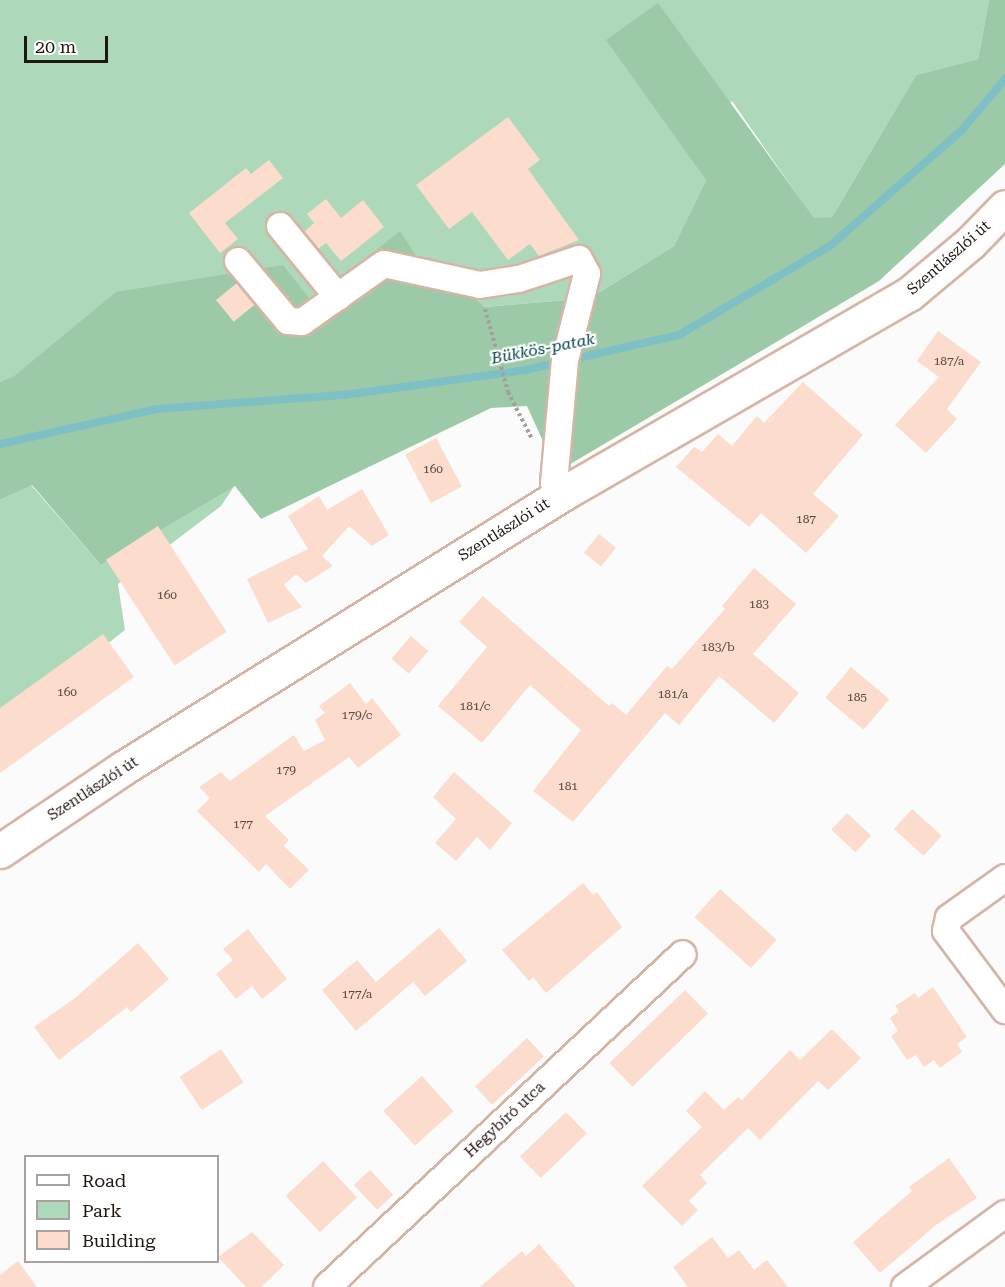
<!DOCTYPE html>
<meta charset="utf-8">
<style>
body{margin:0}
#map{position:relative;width:1005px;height:1287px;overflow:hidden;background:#fbfbfb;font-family:"Roboto Serif",serif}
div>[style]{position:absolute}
.green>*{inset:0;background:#add8b9}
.forest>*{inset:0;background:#9ccaa9}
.stream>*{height:8px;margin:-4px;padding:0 4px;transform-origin:4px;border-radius:4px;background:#7fc0c4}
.building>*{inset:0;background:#fbdccd;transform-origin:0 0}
.path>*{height:4px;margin-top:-2px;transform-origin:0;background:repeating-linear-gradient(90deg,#a39e9c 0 3px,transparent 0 6px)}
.roads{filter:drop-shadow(2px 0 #d6b5a5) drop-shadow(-2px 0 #d6b5a5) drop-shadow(0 2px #d6b5a5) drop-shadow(0 -2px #d6b5a5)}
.minor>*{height:26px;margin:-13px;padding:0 13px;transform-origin:13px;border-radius:13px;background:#fff}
.secondary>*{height:33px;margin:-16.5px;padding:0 16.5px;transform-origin:16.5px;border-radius:16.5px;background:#fff}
span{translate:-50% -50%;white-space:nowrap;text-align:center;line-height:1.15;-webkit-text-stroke:4.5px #fff;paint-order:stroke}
.number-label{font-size:12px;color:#584840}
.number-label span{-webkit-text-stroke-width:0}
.street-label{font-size:15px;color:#221611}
.water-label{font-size:16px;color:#044448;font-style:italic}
.legend{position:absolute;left:24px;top:1155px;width:195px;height:108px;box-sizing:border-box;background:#fff;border:2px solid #a7a2a0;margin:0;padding:8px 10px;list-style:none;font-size:18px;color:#221611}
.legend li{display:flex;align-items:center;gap:12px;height:30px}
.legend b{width:30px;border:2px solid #a7a2a0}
.scale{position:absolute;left:24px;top:36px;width:84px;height:27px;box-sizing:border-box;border:3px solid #221611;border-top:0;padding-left:8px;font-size:18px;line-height:21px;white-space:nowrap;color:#221611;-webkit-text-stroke:4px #fff;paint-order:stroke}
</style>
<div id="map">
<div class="green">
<i style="clip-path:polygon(0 0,989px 0,978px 59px,916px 75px,832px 217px,814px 219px,732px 101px,682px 145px,706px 180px,674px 246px,590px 298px,485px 307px,459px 283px,312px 303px,0 382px)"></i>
<i style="clip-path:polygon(31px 485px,101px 565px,235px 485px,221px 506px,118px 584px,125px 630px,0 728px,0 500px)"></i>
</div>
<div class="forest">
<i style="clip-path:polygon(989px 0,1005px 0,1005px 164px,879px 281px,567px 466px,552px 461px,527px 406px,491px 408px,261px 519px,235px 486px,101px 565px,32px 485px,0 500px,0 382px,13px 377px,116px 292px,283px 265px,312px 302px,400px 231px,435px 285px,459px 283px,485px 307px,590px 298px,674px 246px,706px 180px,606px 40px,658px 3px,814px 218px,832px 217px,916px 75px,978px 59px)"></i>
</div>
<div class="stream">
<i style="left:0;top:444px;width:160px;rotate:-12.6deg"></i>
<i style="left:156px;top:409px;width:189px;rotate:-4.3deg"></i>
<i style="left:344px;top:395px;width:184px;rotate:-7.8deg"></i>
<i style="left:526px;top:370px;width:157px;rotate:-12.9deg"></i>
<i style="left:679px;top:335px;width:177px;rotate:-30.6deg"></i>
<i style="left:831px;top:245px;width:174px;rotate:-41.3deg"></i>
<i style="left:962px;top:130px;width:67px;rotate:-49.9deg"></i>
</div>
<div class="building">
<i style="clip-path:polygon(508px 117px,540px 160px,528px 169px,579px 240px,539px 256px,530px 244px,508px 260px,472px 212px,449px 229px,416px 185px)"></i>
<i style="clip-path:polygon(269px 160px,283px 178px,225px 223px,238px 239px,220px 253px,189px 213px,246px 168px,251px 174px)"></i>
<i style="clip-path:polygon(326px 199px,341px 218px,363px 200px,384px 227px,341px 261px,326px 243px,318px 249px,304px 232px,314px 223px,307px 214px)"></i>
<i style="left:237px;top:283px;width:28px;height:27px;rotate:51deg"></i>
<i style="clip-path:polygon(938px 331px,981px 362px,947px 409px,957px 419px,926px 453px,895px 425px,939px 377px,917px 361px)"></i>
<i style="clip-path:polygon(803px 382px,863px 435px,813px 494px,839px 516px,806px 553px,761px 513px,749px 527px,676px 467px,694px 447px,702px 452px,718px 434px,732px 446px,757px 416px,764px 423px)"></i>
<i style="left:436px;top:438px;width:55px;height:35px;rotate:62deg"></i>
<i style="clip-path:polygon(362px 489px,389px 535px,372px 546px,349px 526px,322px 556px,333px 566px,306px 583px,296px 574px,284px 585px,302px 607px,268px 623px,247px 579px,308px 549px,288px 516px,319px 496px,327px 510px)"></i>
<i style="left:158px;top:526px;width:126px;height:62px;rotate:57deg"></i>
<i style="left:599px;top:534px;width:22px;height:24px;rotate:39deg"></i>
<i style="clip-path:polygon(754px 568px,796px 604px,753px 654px,799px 693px,774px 723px,719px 676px,679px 725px,665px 713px,573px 822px,533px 791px,581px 730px,530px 685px,482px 743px,438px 706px,487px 647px,459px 622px,483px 596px,609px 706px,612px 703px,626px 715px,667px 666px,672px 669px,725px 609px,722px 606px)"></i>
<i style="clip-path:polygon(103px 634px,134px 677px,0 773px,0 708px)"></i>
<i style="left:411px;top:636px;width:23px;height:30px;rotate:41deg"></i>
<i style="left:851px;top:667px;width:50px;height:40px;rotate:40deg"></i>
<i style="clip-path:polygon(350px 683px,366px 704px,372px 698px,401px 735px,358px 768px,349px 757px,265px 816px,289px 840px,284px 846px,309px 870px,290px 889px,266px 864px,259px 872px,197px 811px,210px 798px,199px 787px,221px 772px,230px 781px,294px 735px,304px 751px,325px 740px,315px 720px,325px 713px,319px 706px)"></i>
<i style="clip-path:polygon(454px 772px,512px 823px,490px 850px,477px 837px,456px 861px,435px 843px,456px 819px,433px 797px)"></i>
<i style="left:912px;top:809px;width:40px;height:27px;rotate:42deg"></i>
<i style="left:847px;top:813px;width:33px;height:23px;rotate:43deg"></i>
<i style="clip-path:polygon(583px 883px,593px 895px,597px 892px,622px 927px,546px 993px,533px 977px,529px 981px,502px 950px)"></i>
<i style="left:720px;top:889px;width:76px;height:38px;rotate:42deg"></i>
<i style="clip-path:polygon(439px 928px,467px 961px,425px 996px,413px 982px,356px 1031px,322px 990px,357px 960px,376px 982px)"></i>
<i style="clip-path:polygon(248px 929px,287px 979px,262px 999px,252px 986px,236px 999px,216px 974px,233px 960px,223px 949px)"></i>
<i style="clip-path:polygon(138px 943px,169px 979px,131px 1012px,127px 1007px,59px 1060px,34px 1027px,75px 998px)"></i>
<i style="clip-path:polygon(933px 987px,967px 1037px,957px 1044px,962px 1052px,940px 1068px,934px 1060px,924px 1067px,916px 1055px,907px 1060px,891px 1036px,898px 1031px,890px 1018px,899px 1011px,895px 1006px,915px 993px,918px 998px)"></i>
<i style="left:685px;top:990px;width:33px;height:105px;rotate:46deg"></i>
<i style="clip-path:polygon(832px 1029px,861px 1058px,828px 1090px,818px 1081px,760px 1140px,748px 1128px,700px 1175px,707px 1183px,689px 1201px,698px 1210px,682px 1226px,642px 1186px,702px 1127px,686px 1111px,705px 1091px,724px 1110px,738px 1097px,742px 1100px,790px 1050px,800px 1060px)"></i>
<i style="left:527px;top:1038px;width:25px;height:71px;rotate:47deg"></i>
<i style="left:221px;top:1049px;width:40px;height:50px;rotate:56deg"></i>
<i style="left:422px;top:1076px;width:47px;height:52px;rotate:48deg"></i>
<i style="left:566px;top:1112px;width:30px;height:64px;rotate:46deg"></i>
<i style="clip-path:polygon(949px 1158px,977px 1198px,936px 1225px,880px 1273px,853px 1242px,912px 1191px,909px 1187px)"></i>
<i style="left:323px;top:1161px;width:50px;height:51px;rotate:47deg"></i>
<i style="left:370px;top:1170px;width:34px;height:22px;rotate:47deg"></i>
<i style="clip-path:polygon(252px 1232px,284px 1265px,261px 1287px,246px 1287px,218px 1257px)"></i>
<i style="clip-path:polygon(712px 1237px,728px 1258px,739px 1250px,754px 1270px,767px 1260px,788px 1287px,688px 1287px,673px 1267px)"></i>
<i style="clip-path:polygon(539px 1244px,576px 1287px,480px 1287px,522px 1251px,526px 1256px)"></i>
<i style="clip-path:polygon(18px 1261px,37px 1287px,0 1287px,0 1275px)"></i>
</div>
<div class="path">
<i style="left:485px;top:309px;width:86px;rotate:74.5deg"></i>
<i style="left:508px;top:392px;width:51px;rotate:62.9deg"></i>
</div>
<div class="roads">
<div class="minor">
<i style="left:280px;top:226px;width:92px;rotate:50.8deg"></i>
<i style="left:238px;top:261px;width:78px;rotate:50.2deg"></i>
<i style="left:288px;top:321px;width:14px;rotate:4deg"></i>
<i style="left:302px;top:322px;width:100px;rotate:-35.3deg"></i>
<i style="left:384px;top:264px;width:98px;rotate:12.3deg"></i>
<i style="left:480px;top:285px;width:39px;rotate:-9deg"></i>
<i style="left:519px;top:279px;width:63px;rotate:-18.4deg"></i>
<i style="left:579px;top:259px;width:17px;rotate:62deg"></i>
<i style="left:587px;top:274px;width:89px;rotate:104.3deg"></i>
<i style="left:565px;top:360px;width:123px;rotate:95.1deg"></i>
<i style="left:554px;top:483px;width:14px;rotate:45deg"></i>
<i style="left:1005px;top:878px;width:69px;rotate:144.5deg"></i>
<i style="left:949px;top:918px;width:13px;rotate:103deg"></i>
<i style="left:946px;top:931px;width:99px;rotate:53.2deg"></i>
<i style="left:327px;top:1287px;width:487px;rotate:-43.1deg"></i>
<i style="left:905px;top:1287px;width:124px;rotate:-36.1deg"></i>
</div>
<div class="secondary">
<i style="left:0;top:851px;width:148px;rotate:-34deg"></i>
<i style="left:123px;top:768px;width:520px;rotate:-31.95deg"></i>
<i style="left:564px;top:493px;width:398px;rotate:-30deg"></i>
<i style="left:909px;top:294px;width:80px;rotate:-39.9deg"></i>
<i style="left:970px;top:243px;width:50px;rotate:-45.8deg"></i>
</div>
</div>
<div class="number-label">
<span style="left:949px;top:362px">187/a</span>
<span style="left:433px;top:470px">160</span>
<span style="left:806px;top:520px">187</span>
<span style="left:167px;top:596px">160</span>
<span style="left:759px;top:605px">183</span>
<span style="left:718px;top:648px">183/b</span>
<span style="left:67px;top:693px">160</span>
<span style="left:673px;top:695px">181/a</span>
<span style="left:857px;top:698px">185</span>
<span style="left:475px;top:707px">181/c</span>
<span style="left:357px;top:716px">179/c</span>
<span style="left:286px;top:771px">179</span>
<span style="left:568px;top:787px">181</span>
<span style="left:243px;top:825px">177</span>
<span style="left:357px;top:995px">177/a</span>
</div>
<div class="street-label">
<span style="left:949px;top:258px;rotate:-41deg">Szentlászlói út</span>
<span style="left:504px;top:530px;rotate:-32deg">Szentlászlói út</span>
<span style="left:93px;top:789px;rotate:-33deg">Szentlászlói út</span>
<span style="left:505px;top:1120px;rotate:-43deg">Hegybíró utca</span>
</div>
<div class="water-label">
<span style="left:543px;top:349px;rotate:-11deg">Bükkös-patak</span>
</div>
<ul class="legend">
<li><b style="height:8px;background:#fff"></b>Road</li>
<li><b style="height:16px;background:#add8b9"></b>Park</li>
<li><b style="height:16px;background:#fbdccd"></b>Building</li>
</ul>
<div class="scale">20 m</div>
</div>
